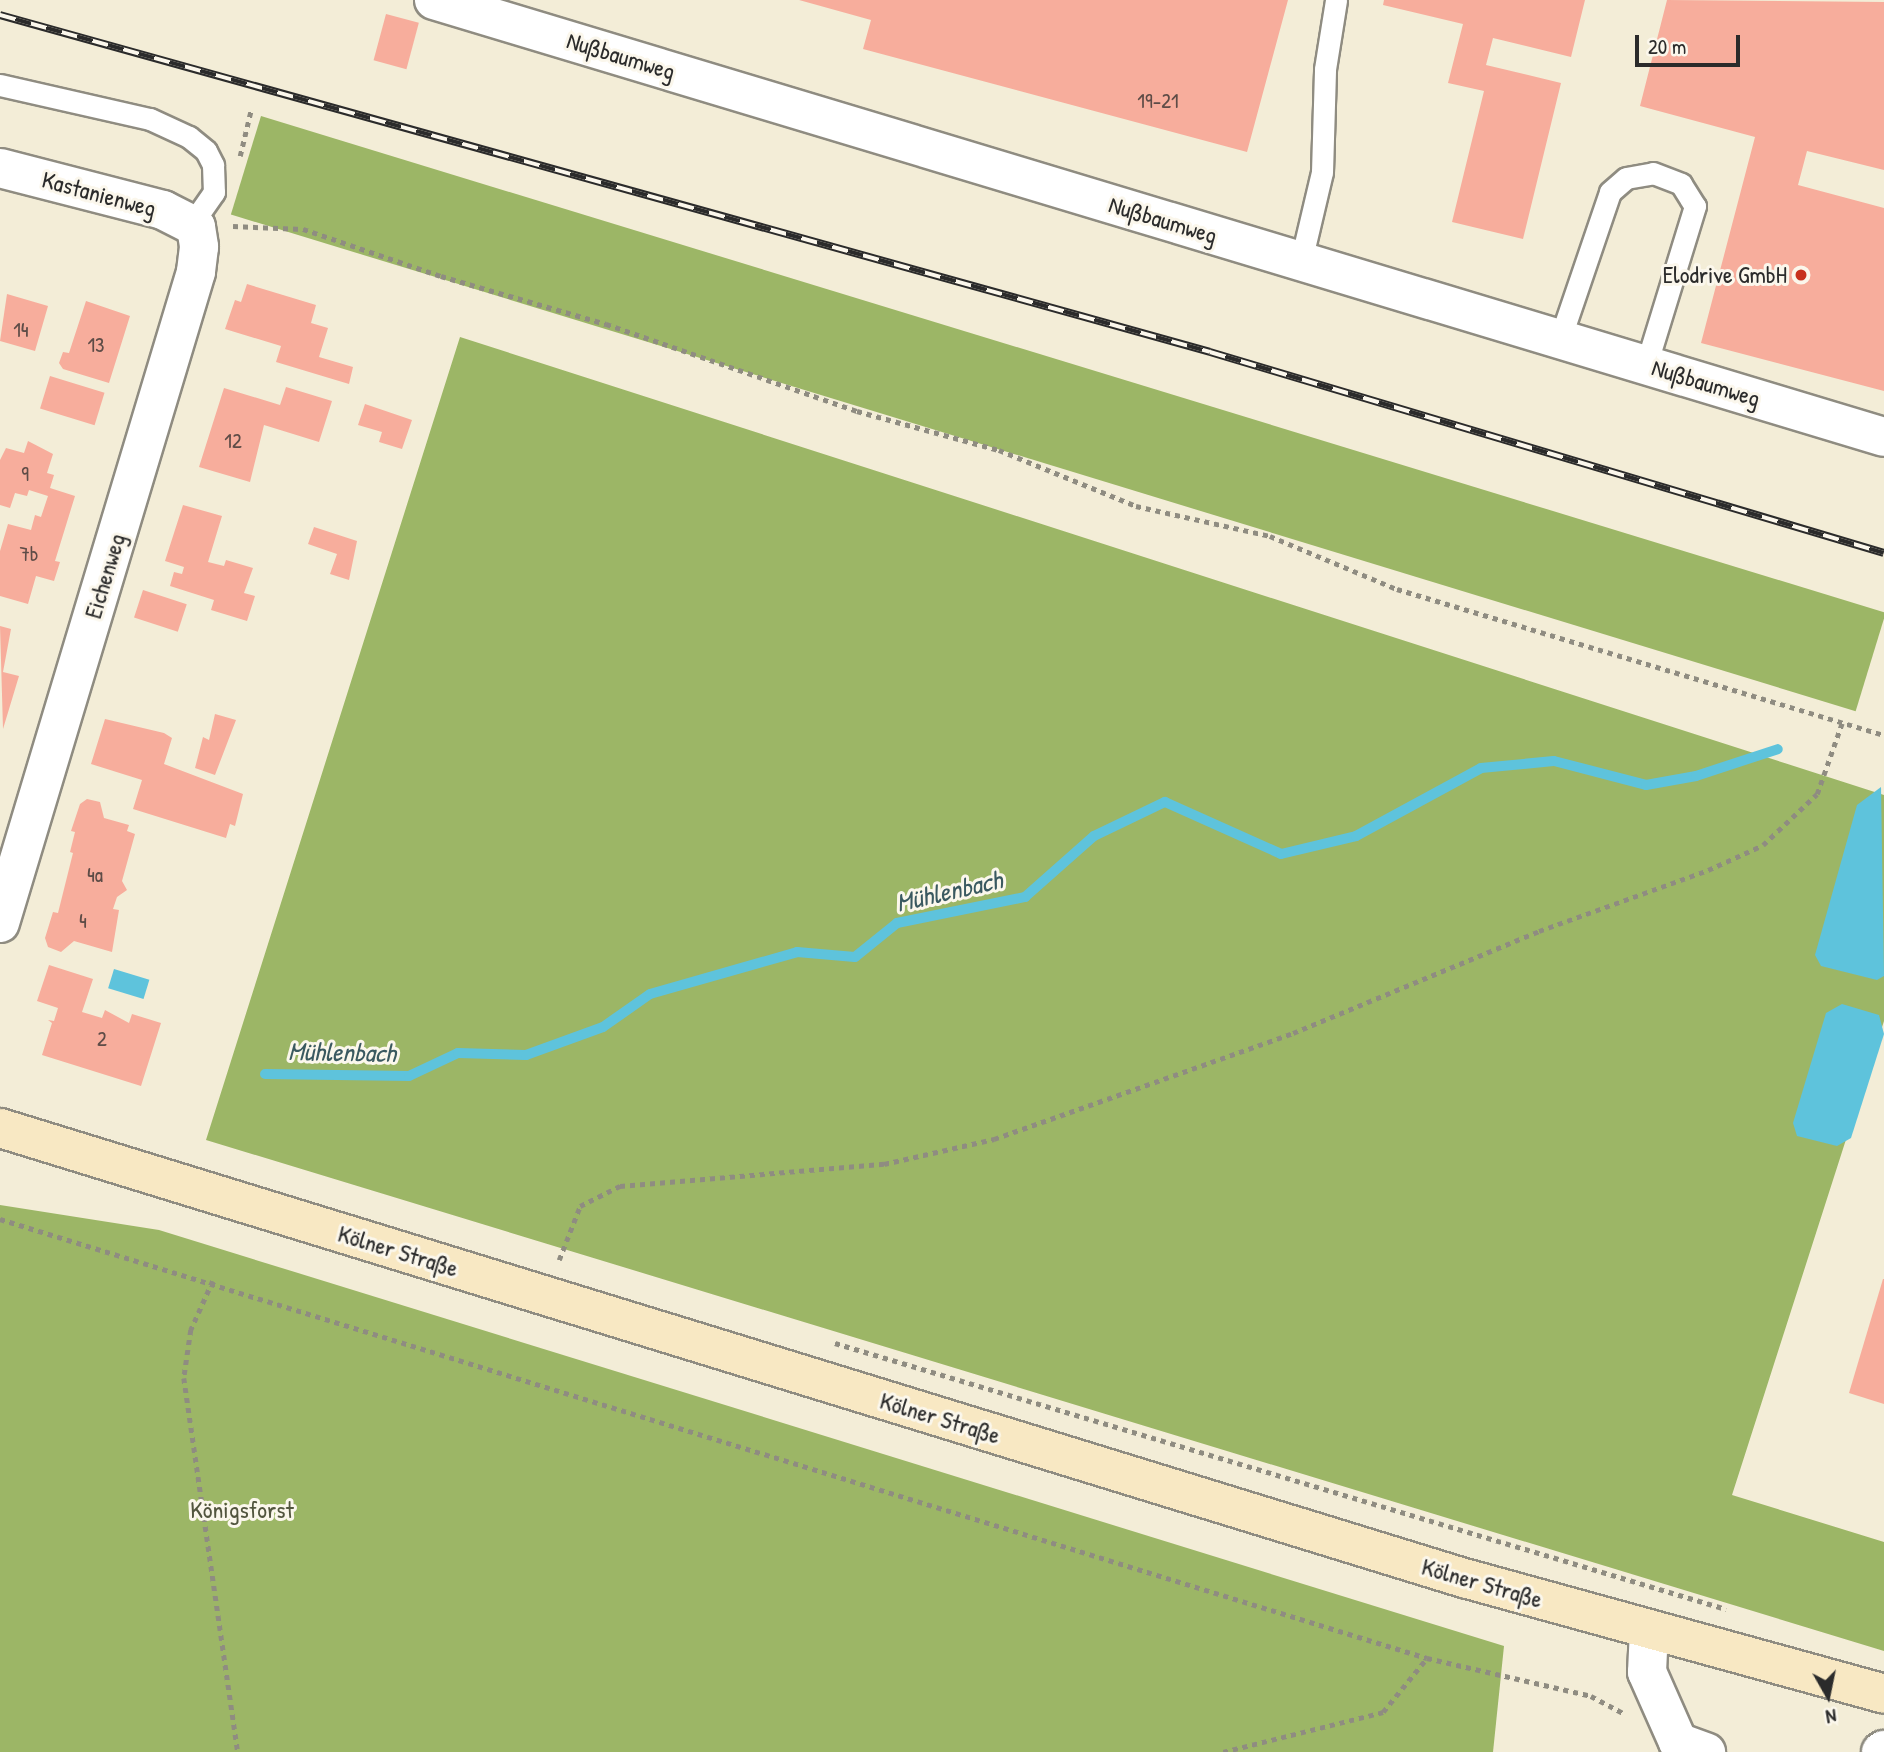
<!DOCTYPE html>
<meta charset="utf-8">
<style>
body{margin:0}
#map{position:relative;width:1884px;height:1752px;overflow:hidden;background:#f3edd7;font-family:"Patrick Hand",sans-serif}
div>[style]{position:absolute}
.forest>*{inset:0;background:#9cb666;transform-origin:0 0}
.water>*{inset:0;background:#5ec3dc;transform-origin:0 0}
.stream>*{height:10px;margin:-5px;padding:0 5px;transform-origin:5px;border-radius:5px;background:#5ec3dc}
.building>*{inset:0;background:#f7ad9c;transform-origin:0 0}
.path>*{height:4.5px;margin-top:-2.25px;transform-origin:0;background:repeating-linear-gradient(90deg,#8f8c81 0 5px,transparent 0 10px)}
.roads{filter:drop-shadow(2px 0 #8f8c81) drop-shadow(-2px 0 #8f8c81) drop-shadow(0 2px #8f8c81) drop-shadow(0 -2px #8f8c81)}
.service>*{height:21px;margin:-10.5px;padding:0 10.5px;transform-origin:10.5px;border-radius:10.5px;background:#fff}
.minor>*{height:38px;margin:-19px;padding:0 19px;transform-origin:19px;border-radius:19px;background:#fff}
.secondary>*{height:38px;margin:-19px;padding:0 19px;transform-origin:19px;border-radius:19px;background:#f8e8c3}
.rail>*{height:8px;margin-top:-4px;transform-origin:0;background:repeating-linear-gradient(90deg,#fbf7ec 0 16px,#2b2b2b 0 32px);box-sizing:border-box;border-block:2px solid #2b2b2b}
.dots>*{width:19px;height:19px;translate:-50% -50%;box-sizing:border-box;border:4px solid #fbf7ec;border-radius:50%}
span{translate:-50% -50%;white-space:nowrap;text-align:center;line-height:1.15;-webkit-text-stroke:6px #fbf7ec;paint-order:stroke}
.number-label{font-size:21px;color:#5e4c47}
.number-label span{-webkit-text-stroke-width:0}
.street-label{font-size:24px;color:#2b2b2b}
.poi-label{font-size:24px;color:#2b2b2b}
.right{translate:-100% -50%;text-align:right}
.park-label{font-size:24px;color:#52553e}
.water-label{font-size:26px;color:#3a5960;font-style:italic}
.north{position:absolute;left:1793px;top:1661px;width:70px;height:70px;-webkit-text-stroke:5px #fbf7ec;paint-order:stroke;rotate:171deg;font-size:19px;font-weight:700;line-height:28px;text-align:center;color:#2b2b2b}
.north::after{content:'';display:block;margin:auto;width:24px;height:32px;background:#2b2b2b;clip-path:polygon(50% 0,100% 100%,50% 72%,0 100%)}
.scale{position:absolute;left:1635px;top:35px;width:105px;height:32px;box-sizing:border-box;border:4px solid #2b2b2b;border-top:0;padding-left:9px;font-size:21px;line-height:24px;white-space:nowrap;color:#2b2b2b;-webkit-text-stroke:5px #fbf7ec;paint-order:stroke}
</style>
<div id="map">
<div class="forest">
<i style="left:261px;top:116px;width:1699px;height:103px;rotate:17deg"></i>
<i style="clip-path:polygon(460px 337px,1884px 795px,1884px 1021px,1732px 1495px,1884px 1542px,1884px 1651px,206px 1140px)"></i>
<i style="clip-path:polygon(0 1205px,159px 1230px,1504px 1646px,1493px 1752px,0 1752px)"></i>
</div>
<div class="water">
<i style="clip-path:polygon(1881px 787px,1884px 976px,1877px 980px,1821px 966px,1815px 955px,1857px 805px)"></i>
<i style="left:114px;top:969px;width:37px;height:20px;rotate:17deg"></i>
<i style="clip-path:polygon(1842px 1004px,1879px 1015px,1884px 1034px,1851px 1138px,1837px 1146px,1797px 1136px,1793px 1123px,1826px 1013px)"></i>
</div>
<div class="stream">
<i style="left:265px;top:1074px;width:144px;rotate:0.8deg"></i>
<i style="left:409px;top:1076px;width:54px;rotate:-25.1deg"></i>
<i style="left:458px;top:1053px;width:68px;rotate:1.7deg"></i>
<i style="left:526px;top:1055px;width:82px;rotate:-20deg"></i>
<i style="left:603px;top:1027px;width:57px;rotate:-35.1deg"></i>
<i style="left:650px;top:994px;width:153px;rotate:-15.9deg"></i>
<i style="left:797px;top:952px;width:58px;rotate:4.9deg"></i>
<i style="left:855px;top:957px;width:54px;rotate:-39deg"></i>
<i style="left:897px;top:923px;width:131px;rotate:-11.5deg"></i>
<i style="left:1025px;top:897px;width:92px;rotate:-41.5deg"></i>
<i style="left:1094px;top:836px;width:79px;rotate:-25.6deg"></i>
<i style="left:1165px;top:802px;width:127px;rotate:24.1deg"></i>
<i style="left:1281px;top:854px;width:77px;rotate:-13.5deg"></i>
<i style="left:1356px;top:836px;width:142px;rotate:-28.5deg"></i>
<i style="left:1481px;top:768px;width:73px;rotate:-5.5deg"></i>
<i style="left:1554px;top:761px;width:95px;rotate:14.6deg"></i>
<i style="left:1646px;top:785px;width:51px;rotate:-10.2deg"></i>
<i style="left:1696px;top:776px;width:86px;rotate:-18.2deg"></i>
</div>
<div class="building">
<i style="clip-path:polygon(799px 0,1288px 0,1247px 152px,863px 49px,871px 20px)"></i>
<i style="clip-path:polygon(1384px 0,1585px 0,1571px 57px,1493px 38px,1486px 65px,1561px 83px,1523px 239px,1452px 222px,1484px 91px,1448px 83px,1463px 24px,1383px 5px)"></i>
<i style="clip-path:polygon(1667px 0,1884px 2px,1884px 170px,1807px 151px,1798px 185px,1884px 208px,1884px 391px,1701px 343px,1755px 137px,1640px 106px)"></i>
<i style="left:386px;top:14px;width:34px;height:48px;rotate:15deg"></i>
<i style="clip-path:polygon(247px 284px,316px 305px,311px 323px,328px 328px,319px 357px,353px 367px,349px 384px,276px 362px,281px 346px,225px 329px,235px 300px,241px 302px)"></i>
<i style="clip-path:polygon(7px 294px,48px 306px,35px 351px,0 341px)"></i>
<i style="clip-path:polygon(86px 301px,130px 316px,109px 383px,63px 369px,59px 363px,63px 352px,69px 353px)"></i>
<i style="left:50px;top:376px;width:57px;height:34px;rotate:17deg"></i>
<i style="clip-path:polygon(286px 387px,332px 401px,319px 442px,264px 425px,250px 482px,199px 467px,224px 388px,280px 405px)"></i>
<i style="clip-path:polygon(365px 404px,412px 420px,402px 449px,379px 442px,382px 432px,358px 425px)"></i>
<i style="clip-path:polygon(28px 441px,53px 454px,47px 473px,54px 475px,50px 488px,75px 496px,55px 561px,60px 562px,54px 581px,36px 576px,28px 604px,0 596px,0 551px,8px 524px,31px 530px,35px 515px,41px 517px,48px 496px,29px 490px,27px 496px,15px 493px,10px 508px,0 505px,0 460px,6px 448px,24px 453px)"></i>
<i style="clip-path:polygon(183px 505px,222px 516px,208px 562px,224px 566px,226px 560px,253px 568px,244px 593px,255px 596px,247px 621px,211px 610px,214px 600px,170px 586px,174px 572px,182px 574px,184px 567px,165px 561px)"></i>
<i style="clip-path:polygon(314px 527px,357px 541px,349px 580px,330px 574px,337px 554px,308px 544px)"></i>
<i style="left:143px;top:590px;width:46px;height:29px;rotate:18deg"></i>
<i style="clip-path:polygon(0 626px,11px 629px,3px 672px,19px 676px,3px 729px)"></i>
<i style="clip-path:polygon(215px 714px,236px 720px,215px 775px,195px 768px,203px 737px,209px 740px)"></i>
<i style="clip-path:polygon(105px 719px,164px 733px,172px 738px,164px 764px,243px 794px,235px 826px,230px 824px,226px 838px,133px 809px,142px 780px,91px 764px)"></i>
<i style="clip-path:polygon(87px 799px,100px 802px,104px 818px,129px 825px,127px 831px,135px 834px,122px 881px,127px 890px,117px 897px,113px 909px,119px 910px,112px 952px,74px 941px,61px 952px,48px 947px,45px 938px,53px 912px,58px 913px,73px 853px,70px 852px,75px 832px,71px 831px,80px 804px)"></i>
<i style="clip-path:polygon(49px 965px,93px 979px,82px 1012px,102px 1018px,105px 1010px,129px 1023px,132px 1014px,161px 1023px,141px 1086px,42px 1055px,52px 1023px,48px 1020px,54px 1021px,58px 1008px,37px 1001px)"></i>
<i style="clip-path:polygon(1883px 1279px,1884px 1279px,1884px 1404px,1849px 1393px)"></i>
</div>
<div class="path">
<i style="left:240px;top:156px;width:47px;rotate:-76.6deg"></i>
<i style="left:233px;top:226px;width:70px;rotate:2.5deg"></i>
<i style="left:303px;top:229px;width:146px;rotate:18.8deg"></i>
<i style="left:441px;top:276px;width:172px;rotate:16.2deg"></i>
<i style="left:606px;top:324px;width:266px;rotate:19.1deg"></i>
<i style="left:857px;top:411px;width:147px;rotate:15.4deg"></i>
<i style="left:999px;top:450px;width:148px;rotate:22.2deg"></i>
<i style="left:1136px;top:506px;width:137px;rotate:12.6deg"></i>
<i style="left:1270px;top:536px;width:138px;rotate:22.7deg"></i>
<i style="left:1397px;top:589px;width:508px;rotate:16.69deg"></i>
<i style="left:0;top:1219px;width:1493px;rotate:17.1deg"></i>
<i style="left:1427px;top:1658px;width:168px;rotate:13deg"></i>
<i style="left:1591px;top:1696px;width:38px;rotate:28deg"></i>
<i style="left:559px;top:1260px;width:58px;rotate:-68.7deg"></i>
<i style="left:580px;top:1206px;width:45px;rotate:-26.6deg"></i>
<i style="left:620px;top:1186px;width:265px;rotate:-4.8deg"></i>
<i style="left:884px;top:1164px;width:113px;rotate:-12.8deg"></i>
<i style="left:994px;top:1139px;width:317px;rotate:-19.5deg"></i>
<i style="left:1293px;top:1033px;width:266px;rotate:-22.5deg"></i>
<i style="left:1539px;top:931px;width:180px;rotate:-19.8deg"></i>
<i style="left:1708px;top:870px;width:60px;rotate:-24.4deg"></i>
<i style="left:1763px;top:845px;width:74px;rotate:-43.4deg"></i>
<i style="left:1817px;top:794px;width:75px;rotate:-70.6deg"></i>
<i style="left:213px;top:1281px;width:54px;rotate:114.2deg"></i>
<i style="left:191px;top:1330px;width:49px;rotate:98.3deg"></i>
<i style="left:184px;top:1378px;width:378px;rotate:81.8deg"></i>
<i style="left:835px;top:1343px;width:930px;rotate:16.62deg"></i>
<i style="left:1223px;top:1752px;width:165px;rotate:-14deg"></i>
<i style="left:1383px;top:1712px;width:70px;rotate:-50.8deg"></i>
</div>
<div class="roads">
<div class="service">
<i style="left:0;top:85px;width:154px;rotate:12.8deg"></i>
<i style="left:150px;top:119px;width:43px;rotate:24.8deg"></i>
<i style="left:189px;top:137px;width:22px;rotate:39deg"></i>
<i style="left:206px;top:151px;width:16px;rotate:63deg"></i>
<i style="left:213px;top:165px;width:27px;rotate:88deg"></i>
<i style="left:214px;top:192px;width:39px;rotate:125deg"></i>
<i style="left:1301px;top:261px;width:91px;rotate:-76.7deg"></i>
<i style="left:1322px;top:172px;width:103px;rotate:-88.3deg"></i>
<i style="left:1325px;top:69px;width:70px;rotate:-80.9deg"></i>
<i style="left:1560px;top:339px;width:155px;rotate:-71.2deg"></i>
<i style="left:1610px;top:192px;width:21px;rotate:-41deg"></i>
<i style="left:1626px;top:178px;width:27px;rotate:-10deg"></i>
<i style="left:1653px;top:173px;width:30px;rotate:21deg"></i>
<i style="left:1681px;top:184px;width:26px;rotate:58deg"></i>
<i style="left:1695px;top:206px;width:166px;rotate:107.1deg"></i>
</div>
<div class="minor">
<i style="left:434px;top:0;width:1514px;rotate:16.77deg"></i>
<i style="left:0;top:168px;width:168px;rotate:14.4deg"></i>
<i style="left:163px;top:210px;width:37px;rotate:27deg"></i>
<i style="left:196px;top:227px;width:20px;rotate:81deg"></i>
<i style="left:199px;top:247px;width:25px;rotate:97deg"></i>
<i style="left:196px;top:272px;width:680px;rotate:106.76deg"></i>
<i style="left:1649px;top:1630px;width:42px;rotate:92.7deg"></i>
<i style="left:1647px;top:1672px;width:77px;rotate:66.1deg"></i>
<i style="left:1678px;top:1742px;width:30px;rotate:20deg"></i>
<i style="left:1881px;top:1752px;width:4px;rotate:-34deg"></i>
</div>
<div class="secondary">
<i style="left:0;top:1128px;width:1532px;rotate:17.09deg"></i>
<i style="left:1464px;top:1578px;width:436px;rotate:15.4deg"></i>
</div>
</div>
<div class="rail">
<i style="left:0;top:15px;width:1256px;rotate:15.56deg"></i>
<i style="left:1210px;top:352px;width:703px;rotate:16.61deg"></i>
</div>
<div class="dots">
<i style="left:1801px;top:275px;background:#c8321e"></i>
</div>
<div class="number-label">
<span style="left:1158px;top:101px">19-21</span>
<span style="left:21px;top:330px">14</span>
<span style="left:96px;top:345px">13</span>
<span style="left:233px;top:441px">12</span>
<span style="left:25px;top:474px">9</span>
<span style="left:29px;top:554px">7b</span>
<span style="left:95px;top:875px">4a</span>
<span style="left:83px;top:921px">4</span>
<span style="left:102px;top:1039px">2</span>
</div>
<div class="street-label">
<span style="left:621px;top:56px;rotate:17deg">Nußbaumweg</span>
<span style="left:99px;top:194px;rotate:15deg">Kastanienweg</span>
<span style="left:1163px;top:220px;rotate:17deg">Nußbaumweg</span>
<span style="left:1706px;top:383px;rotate:17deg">Nußbaumweg</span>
<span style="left:105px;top:576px;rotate:-73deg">Eichenweg</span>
<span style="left:398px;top:1251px;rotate:17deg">Kölner Straße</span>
<span style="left:940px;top:1418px;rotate:17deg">Kölner Straße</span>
<span style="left:1482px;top:1583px;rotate:16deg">Kölner Straße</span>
</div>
<div class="poi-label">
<span class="right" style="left:1787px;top:275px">Elodrive GmbH</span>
</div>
<div class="park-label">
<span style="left:242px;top:1510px">Königsforst</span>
</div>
<div class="water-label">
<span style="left:949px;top:891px;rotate:-13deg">Mühlenbach</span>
<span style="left:342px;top:1052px;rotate:1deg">Mühlenbach</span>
</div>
<div class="north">N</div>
<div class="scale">20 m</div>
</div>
